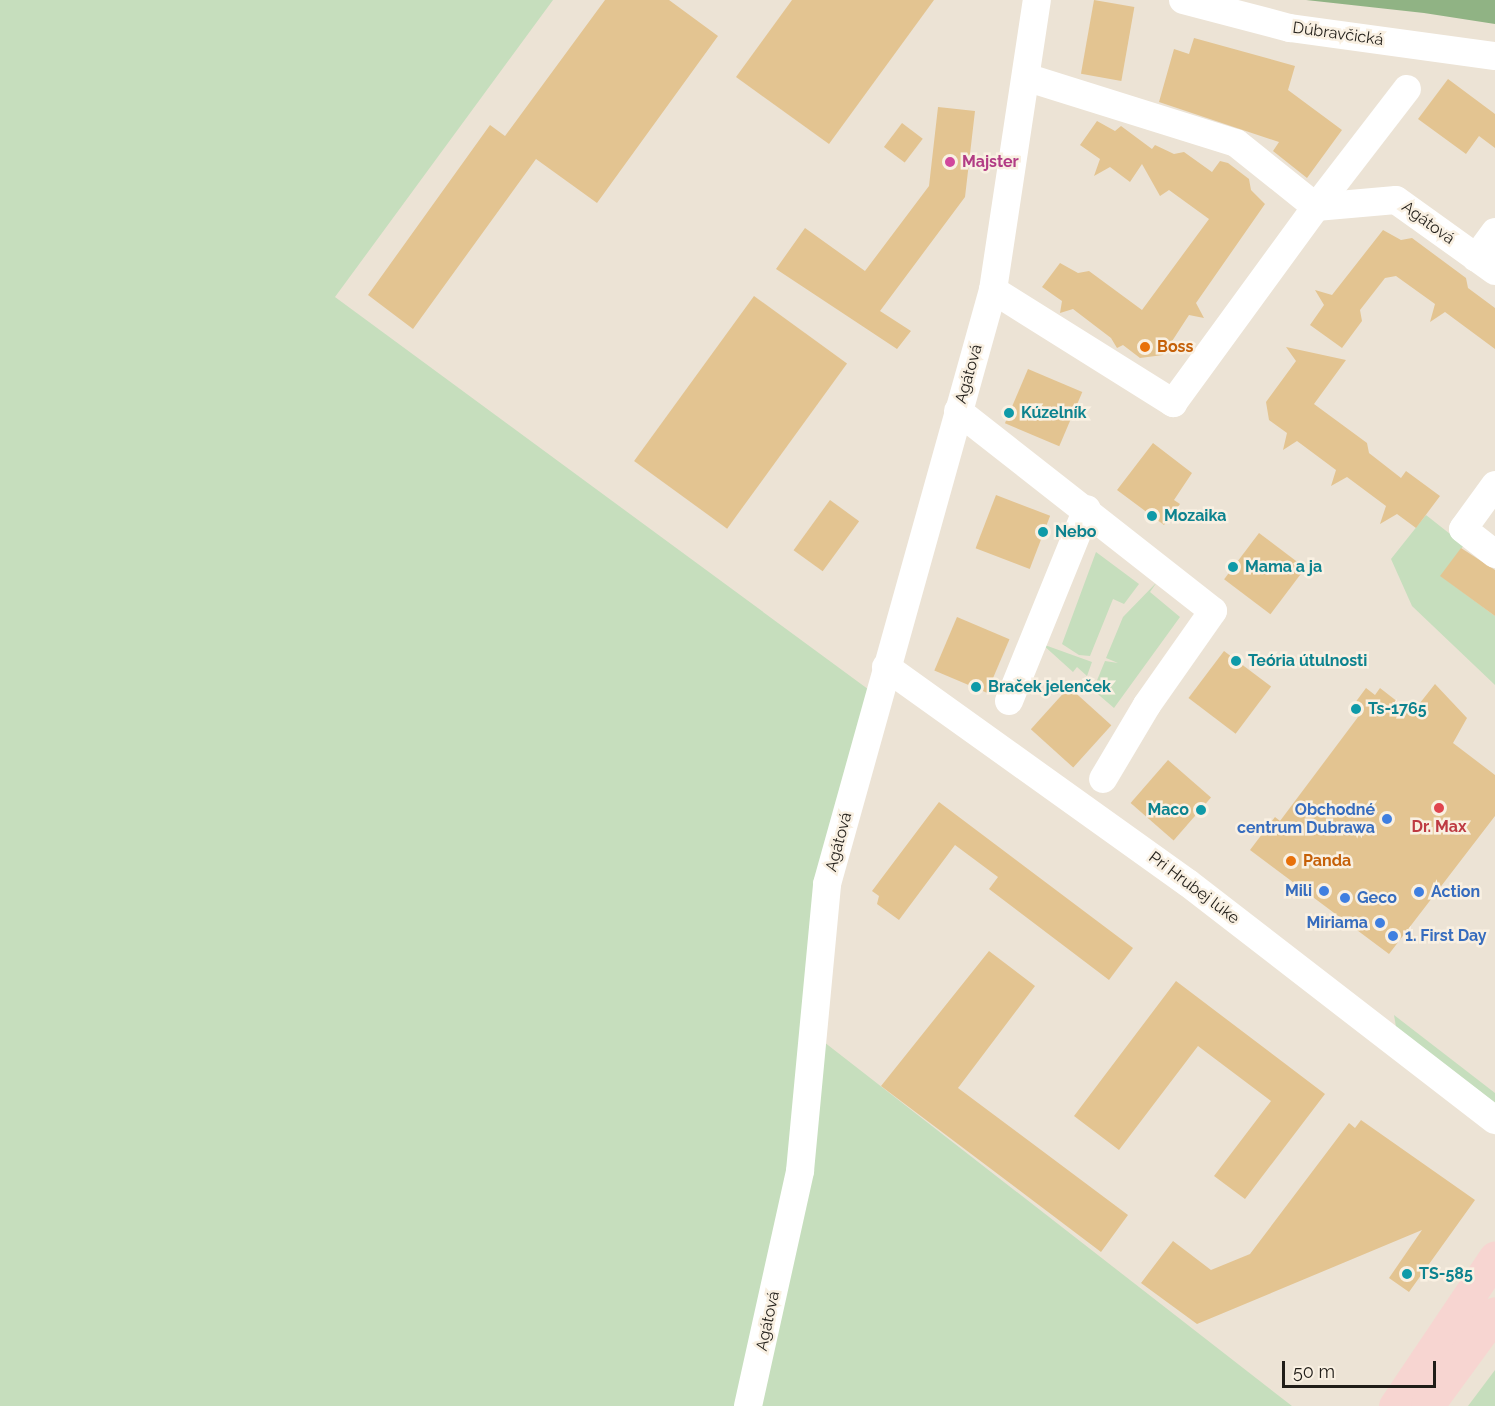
<!DOCTYPE html>
<meta charset="utf-8">
<style>
body{margin:0}
#map{position:relative;width:1495px;height:1406px;overflow:hidden;background:#ece3d5;font-family:Raleway,sans-serif}
div>[style]{position:absolute}
.green>*{inset:0;background:#c6debd}
.forest>*{inset:0;background:#90b384}
.building>*{inset:0;background:#e3c491;transform-origin:0 0}
.minor>*{height:28px;margin:-14px;padding:0 14px;transform-origin:14px;border-radius:14px;background:#fff}
.major>*{height:33px;margin:-16.5px;padding:0 16.5px;transform-origin:16.5px;border-radius:16.5px;background:#f7d5d1}
.dots>*{width:16px;height:16px;translate:-50% -50%;box-sizing:border-box;border:3px solid #f9f0e2;border-radius:50%}
span{translate:-50% -50%;white-space:nowrap;text-align:center;line-height:1.15;-webkit-text-stroke:5px #f9f0e2;paint-order:stroke}
.street-label{font-size:16px;color:#201d18}
.hotel-label{font-size:16px;color:#b23c85;font-weight:700}
.left{translate:0 -50%;text-align:left}
.food-label{font-size:16px;color:#c56008;font-weight:700}
.culture-label{font-size:16px;color:#0d838f;font-weight:700}
.right{translate:-100% -50%;text-align:right}
.shop-label{font-size:16px;color:#366cbe;font-weight:700}
.health-label{font-size:16px;color:#be3a42;font-weight:700}
.scale{position:absolute;left:1282px;top:1361px;width:154px;height:27px;box-sizing:border-box;border:3px solid #201d18;border-top:0;padding-left:8px;font-size:18px;line-height:21px;white-space:nowrap;color:#201d18;-webkit-text-stroke:4px #f9f0e2;paint-order:stroke}
</style>
<div id="map">
<div class="green">
<i style="clip-path:polygon(0 0,553px 0,335px 297px,876px 695px,827px 884px,815px 1035px,1292px 1406px,0 1406px)"></i>
<i style="clip-path:polygon(1426px 515px,1464px 545px,1441px 576px,1495px 616px,1495px 685px,1412px 606px,1391px 559px)"></i>
<i style="clip-path:polygon(1096px 552px,1139px 584px,1124px 604px,1113px 599px,1090px 656px,1079px 655px,1062px 644px)"></i>
<i style="clip-path:polygon(1157px 582px,1150px 592px,1180px 617px,1114px 708px,1093px 690px,1105px 661px,1118px 663px,1106px 658px,1123px 617px)"></i>
<i style="clip-path:polygon(1042px 644px,1092px 662px,1087px 676px,1077px 667px,1073px 672px)"></i>
<i style="clip-path:polygon(1394px 1015px,1495px 1093px,1495px 1103px,1396px 1027px)"></i>
<i style="clip-path:polygon(1495px 1370px,1495px 1406px,1468px 1406px)"></i>
</div>
<div class="forest">
<i style="clip-path:polygon(1306px 0,1495px 0,1495px 24px,1424px 13px)"></i>
</div>
<div class="building">
<i style="clip-path:polygon(605px 0,669px 0,718px 36px,597px 203px,536px 159px,413px 329px,368px 295px,490px 125px,505px 136px)"></i>
<i style="clip-path:polygon(792px 0,934px 0,829px 144px,736px 77px)"></i>
<i style="left:1094px;top:0;width:41px;height:75px;rotate:10deg"></i>
<i style="clip-path:polygon(1194px 38px,1295px 66px,1288px 90px,1342px 130px,1307px 178px,1273px 151px,1279px 142px,1159px 102px,1174px 49px,1189px 54px)"></i>
<i style="clip-path:polygon(1448px 79px,1495px 114px,1495px 148px,1479px 136px,1466px 154px,1418px 119px)"></i>
<i style="clip-path:polygon(938px 107px,975px 111px,965px 197px,880px 311px,911px 331px,897px 349px,776px 269px,805px 228px,865px 271px,929px 186px)"></i>
<i style="clip-path:polygon(1097px 121px,1115px 131px,1121px 126px,1152px 149px,1155px 145px,1174px 154px,1184px 152px,1212px 172px,1220px 161px,1228px 163px,1249px 179px,1251px 190px,1265px 204px,1196px 303px,1204px 318px,1189px 315px,1163px 355px,1140px 358px,1123px 345px,1117px 348px,1111px 338px,1073px 309px,1060px 313px,1062px 301px,1042px 287px,1060px 263px,1078px 273px,1089px 271px,1142px 310px,1209px 219px,1169px 190px,1160px 196px,1142px 164px,1130px 182px,1110px 167px,1094px 176px,1100px 159px,1080px 145px)"></i>
<i style="left:902px;top:123px;width:26px;height:30px;rotate:37deg"></i>
<i style="clip-path:polygon(1383px 230px,1401px 240px,1412px 238px,1466px 278px,1468px 288px,1495px 308px,1495px 349px,1445px 312px,1430px 322px,1435px 304px,1396px 276px,1385px 278px,1360px 310px,1362px 321px,1342px 348px,1310px 325px,1324px 305px,1315px 290px,1332px 295px)"></i>
<i style="left:754px;top:296px;width:115px;height:204px;rotate:36deg"></i>
<i style="clip-path:polygon(1286px 347px,1346px 360px,1314px 404px,1367px 443px,1369px 453px,1401px 478px,1406px 471px,1440px 496px,1416px 528px,1397px 514px,1380px 524px,1386px 506px,1347px 477px,1331px 486px,1336px 470px,1297px 441px,1283px 450px,1287px 433px,1269px 420px,1266px 402px,1296px 361px)"></i>
<i style="left:1028px;top:369px;width:59px;height:59px;rotate:23deg"></i>
<i style="clip-path:polygon(1153px 443px,1192px 473px,1174px 500px,1180px 504px,1164px 525px,1117px 490px)"></i>
<i style="left:996px;top:495px;width:58px;height:57px;rotate:21deg"></i>
<i style="left:830px;top:500px;width:36px;height:62px;rotate:36deg"></i>
<i style="left:1259px;top:533px;width:58px;height:58px;rotate:37deg"></i>
<i style="clip-path:polygon(1461px 548px,1495px 570px,1495px 616px,1440px 576px)"></i>
<i style="left:957px;top:617px;width:57px;height:58px;rotate:23deg"></i>
<i style="left:1224px;top:651px;width:59px;height:59px;rotate:37deg"></i>
<i style="clip-path:polygon(1435px 684px,1467px 718px,1453px 743px,1495px 775px,1495px 816px,1389px 954px,1250px 850px,1275px 817px,1280px 821px,1358px 717px,1349px 711px,1366px 688px,1375px 695px,1380px 688px,1412px 713px)"></i>
<i style="left:1069px;top:687px;width:57px;height:57px;rotate:42deg"></i>
<i style="left:1168px;top:760px;width:57px;height:57px;rotate:41deg"></i>
<i style="clip-path:polygon(939px 802px,1133px 948px,1109px 980px,989px 889px,998px 877px,955px 845px,899px 920px,877px 904px,879px 896px,872px 891px)"></i>
<i style="clip-path:polygon(989px 951px,1035px 986px,958px 1088px,1128px 1215px,1101px 1252px,881px 1086px)"></i>
<i style="clip-path:polygon(1176px 981px,1325px 1094px,1245px 1199px,1214px 1176px,1271px 1101px,1198px 1046px,1119px 1150px,1074px 1116px)"></i>
<i style="clip-path:polygon(1361px 1120px,1475px 1200px,1409px 1292px,1389px 1278px,1422px 1230px,1197px 1324px,1141px 1283px,1173px 1241px,1211px 1270px,1250px 1254px,1349px 1123px,1355px 1128px)"></i>
</div>
<div class="minor">
<i style="left:1183px;top:0;width:111px;rotate:14.7deg"></i>
<i style="left:1290px;top:28px;width:207px;rotate:7.8deg"></i>
<i style="left:1316px;top:207px;width:80px;rotate:-5deg"></i>
<i style="left:1396px;top:200px;width:122px;rotate:35.6deg"></i>
<i style="left:1316px;top:207px;width:149px;rotate:-52.4deg"></i>
<i style="left:1476px;top:258px;width:32px;rotate:-54deg"></i>
<i style="left:993px;top:290px;width:213px;rotate:32.1deg"></i>
<i style="left:1173px;top:403px;width:243px;rotate:-53.9deg"></i>
<i style="left:1316px;top:207px;width:102px;rotate:-141.3deg"></i>
<i style="left:1236px;top:143px;width:218px;rotate:-162.6deg"></i>
<i style="left:958px;top:411px;width:324px;rotate:38.1deg"></i>
<i style="left:1213px;top:611px;width:115px;rotate:125.1deg"></i>
<i style="left:1147px;top:705px;width:86px;rotate:120.7deg"></i>
<i style="left:1495px;top:485px;width:54px;rotate:126deg"></i>
<i style="left:1463px;top:529px;width:41px;rotate:38deg"></i>
<i style="left:886px;top:667px;width:371px;rotate:35.6deg"></i>
<i style="left:1188px;top:883px;width:388px;rotate:37.7deg"></i>
<i style="left:1009px;top:701px;width:207px;rotate:-67.9deg"></i>
<i style="left:748px;top:1406px;width:241px;rotate:-77.5deg"></i>
<i style="left:800px;top:1171px;width:288px;rotate:-84.6deg"></i>
<i style="left:827px;top:884px;width:617px;rotate:-74.39deg"></i>
<i style="left:993px;top:290px;width:293px;rotate:-81.4deg"></i>
</div>
<div class="major">
<i style="left:1395px;top:1406px;width:179px;rotate:-56.1deg"></i>
<i style="left:1427px;top:1406px;width:115px;rotate:-53.8deg"></i>
</div>
<div class="dots">
<i style="left:950px;top:162px;background:#d1479c"></i>
<i style="left:1145px;top:347px;background:#e8710a"></i>
<i style="left:1009px;top:413px;background:#0f9aa8"></i>
<i style="left:1152px;top:516px;background:#0f9aa8"></i>
<i style="left:1043px;top:532px;background:#0f9aa8"></i>
<i style="left:1233px;top:567px;background:#0f9aa8"></i>
<i style="left:1236px;top:661px;background:#0f9aa8"></i>
<i style="left:976px;top:687px;background:#0f9aa8"></i>
<i style="left:1356px;top:709px;background:#0f9aa8"></i>
<i style="left:1439px;top:808px;background:#e0444e"></i>
<i style="left:1201px;top:810px;background:#0f9aa8"></i>
<i style="left:1387px;top:819px;background:#3f7fe0"></i>
<i style="left:1291px;top:861px;background:#e8710a"></i>
<i style="left:1324px;top:891px;background:#3f7fe0"></i>
<i style="left:1419px;top:892px;background:#3f7fe0"></i>
<i style="left:1345px;top:898px;background:#3f7fe0"></i>
<i style="left:1380px;top:923px;background:#3f7fe0"></i>
<i style="left:1393px;top:936px;background:#3f7fe0"></i>
<i style="left:1407px;top:1274px;background:#0f9aa8"></i>
</div>
<div class="street-label">
<span style="left:1338px;top:34px;rotate:8deg">Dúbravčická</span>
<span style="left:1428px;top:223px;rotate:36deg">Agátová</span>
<span style="left:969px;top:374px;rotate:-74deg">Agátová</span>
<span style="left:839px;top:842px;rotate:-75deg">Agátová</span>
<span style="left:1194px;top:888px;rotate:37deg">Pri Hrubej lúke</span>
<span style="left:768px;top:1321px;rotate:-78deg">Agátová</span>
</div>
<div class="hotel-label">
<span class="left" style="left:962px;top:162px">Majster</span>
</div>
<div class="food-label">
<span class="left" style="left:1157px;top:347px">Boss</span>
<span class="left" style="left:1303px;top:861px">Panda</span>
</div>
<div class="culture-label">
<span class="left" style="left:1021px;top:413px">Kúzelník</span>
<span class="left" style="left:1164px;top:516px">Mozaika</span>
<span class="left" style="left:1055px;top:532px">Nebo</span>
<span class="left" style="left:1245px;top:567px">Mama a ja</span>
<span class="left" style="left:1248px;top:661px">Teória útulnosti</span>
<span class="left" style="left:988px;top:687px">Braček jelenček</span>
<span class="left" style="left:1368px;top:709px">Ts-1765</span>
<span class="right" style="left:1189px;top:810px">Maco</span>
<span class="left" style="left:1419px;top:1274px">TS-585</span>
</div>
<div class="shop-label">
<span class="right" style="left:1375px;top:819px">Obchodné<br>centrum Dubrawa</span>
<span class="right" style="left:1312px;top:891px">Mili</span>
<span class="left" style="left:1431px;top:892px">Action</span>
<span class="left" style="left:1357px;top:898px">Geco</span>
<span class="right" style="left:1368px;top:923px">Miriama</span>
<span class="left" style="left:1405px;top:936px">1. First Day</span>
</div>
<div class="health-label">
<span style="left:1439px;top:827px">Dr. Max</span>
</div>
<div class="scale">50 m</div>
</div>
